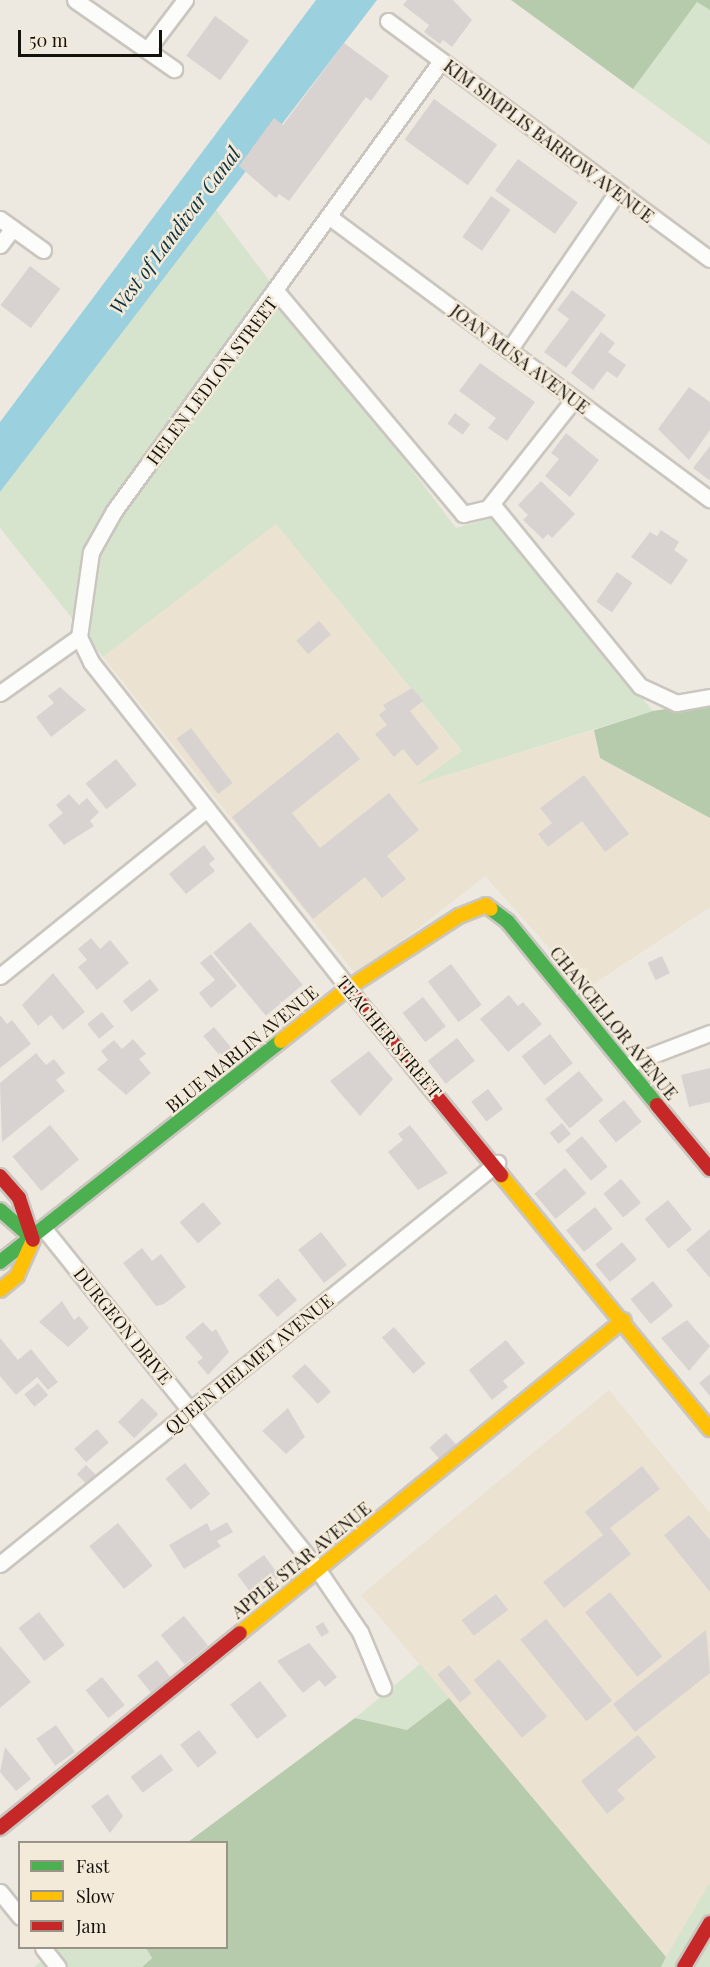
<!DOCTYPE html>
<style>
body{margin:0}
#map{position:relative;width:710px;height:1967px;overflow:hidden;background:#ede9e0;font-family:"Playfair Display",serif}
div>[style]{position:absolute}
.built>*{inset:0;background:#ebe2d1}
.green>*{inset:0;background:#d6e4ce}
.forest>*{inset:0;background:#b5cbac}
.water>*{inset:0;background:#9bd0df}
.building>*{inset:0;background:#d8d3d1;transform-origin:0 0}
.roads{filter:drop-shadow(2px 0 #cac6bf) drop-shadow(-2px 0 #cac6bf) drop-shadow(0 2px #cac6bf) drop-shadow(0 -2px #cac6bf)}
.street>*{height:15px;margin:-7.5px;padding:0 7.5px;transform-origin:7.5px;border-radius:7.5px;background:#fcfcfa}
.fast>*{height:14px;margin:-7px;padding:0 7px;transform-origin:7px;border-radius:7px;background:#4caf50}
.slow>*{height:14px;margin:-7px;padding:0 7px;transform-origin:7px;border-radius:7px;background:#ffc107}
.jam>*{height:14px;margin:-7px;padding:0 7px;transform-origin:7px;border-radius:7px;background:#c62828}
span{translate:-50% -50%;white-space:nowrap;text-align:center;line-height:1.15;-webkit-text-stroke:5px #f3eada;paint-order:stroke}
.street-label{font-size:18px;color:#15120c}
.water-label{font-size:20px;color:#0d333e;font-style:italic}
.legend{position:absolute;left:18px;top:1841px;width:210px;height:108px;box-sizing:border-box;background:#f3eada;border:2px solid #9a9488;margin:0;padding:8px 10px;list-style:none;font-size:18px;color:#15120c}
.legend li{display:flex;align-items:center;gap:12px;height:30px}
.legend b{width:30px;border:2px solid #9a9488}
.scale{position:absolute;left:18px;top:30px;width:144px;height:27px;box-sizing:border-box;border:3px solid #15120c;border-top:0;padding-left:8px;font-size:18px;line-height:21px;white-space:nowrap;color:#15120c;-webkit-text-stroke:4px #f3eada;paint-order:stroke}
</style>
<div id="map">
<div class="built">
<i style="clip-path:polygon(276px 524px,462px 752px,418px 784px,594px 730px,600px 758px,710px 818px,710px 907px,586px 989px,485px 876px,357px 976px,103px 657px)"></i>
<i style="clip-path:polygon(609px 1390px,710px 1513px,710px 1884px,666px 1957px,361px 1595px)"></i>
</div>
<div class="green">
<i style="clip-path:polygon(697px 1px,710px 10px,710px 145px,633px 89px)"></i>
<i style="clip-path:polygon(216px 210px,456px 528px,491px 518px,653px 711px,415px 785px,462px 751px,276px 524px,103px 657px,0 528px,0 492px)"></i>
<i style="clip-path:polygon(420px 1664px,449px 1698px,407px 1730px,355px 1718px)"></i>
<i style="clip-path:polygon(710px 1882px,710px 1967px,661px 1967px,666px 1957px)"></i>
<i style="clip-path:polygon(56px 1948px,146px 1948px,152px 1957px,142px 1967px,34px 1967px)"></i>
</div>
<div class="forest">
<i style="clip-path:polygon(511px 0,710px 0,710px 10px,697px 2px,633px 89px)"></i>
<i style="clip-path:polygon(710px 702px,710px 818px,600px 758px,594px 730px,653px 711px)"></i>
<i style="clip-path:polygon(449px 1698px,666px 1957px,661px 1967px,142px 1967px,152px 1958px,146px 1948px,226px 1948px,226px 1842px,188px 1842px,355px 1718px,407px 1730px)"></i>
</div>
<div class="water">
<i style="clip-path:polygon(316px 0,377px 0,0 492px,0 422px)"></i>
</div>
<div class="building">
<i style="clip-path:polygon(407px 0,453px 0,472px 20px,452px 47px,443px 40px,440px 44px,424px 32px,429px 25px,403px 5px)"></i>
<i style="left:215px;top:16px;width:42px;height:49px;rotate:36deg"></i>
<i style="clip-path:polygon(344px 43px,389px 76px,371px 101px,366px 97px,289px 201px,279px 194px,276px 198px,239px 166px,274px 118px,283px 125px)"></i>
<i style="left:434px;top:99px;width:78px;height:50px;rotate:36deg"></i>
<i style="left:518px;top:159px;width:74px;height:39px;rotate:36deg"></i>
<i style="left:491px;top:196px;width:24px;height:50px;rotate:35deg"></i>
<i style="left:30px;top:266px;width:38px;height:49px;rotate:37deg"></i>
<i style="clip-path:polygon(572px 290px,606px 315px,566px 368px,544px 352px,569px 319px,557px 310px)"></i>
<i style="clip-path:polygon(601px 332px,615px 343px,608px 352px,626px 365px,617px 378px,607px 371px,593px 390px,571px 373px)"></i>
<i style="clip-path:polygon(480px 363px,535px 402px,507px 441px,488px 428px,496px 418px,459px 391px)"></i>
<i style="clip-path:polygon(689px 387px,710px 402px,710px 430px,689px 460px,658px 429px)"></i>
<i style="left:455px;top:413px;width:19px;height:13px;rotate:36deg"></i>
<i style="clip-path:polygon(566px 433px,599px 460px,570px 497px,545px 476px,559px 459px,551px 453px)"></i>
<i style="clip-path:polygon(710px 446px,710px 479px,709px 480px,693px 468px)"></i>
<i style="clip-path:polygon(541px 481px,575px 514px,552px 538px,548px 534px,543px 539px,523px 520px,528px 515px,518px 505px)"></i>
<i style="clip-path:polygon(661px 530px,679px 542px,674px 550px,688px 560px,671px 585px,631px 557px,650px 532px,657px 536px)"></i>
<i style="left:617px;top:572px;width:19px;height:36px;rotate:35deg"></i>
<i style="left:319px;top:621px;width:18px;height:30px;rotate:49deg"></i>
<i style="clip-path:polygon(60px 687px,86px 710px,51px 737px,36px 717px,54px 703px,48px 696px)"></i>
<i style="clip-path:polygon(412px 688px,423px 701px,410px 711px,439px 748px,417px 766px,403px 749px,394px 757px,375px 734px,387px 725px,379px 715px,386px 709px,383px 705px)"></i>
<i style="left:191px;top:728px;width:69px;height:18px;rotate:53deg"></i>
<i style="clip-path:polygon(338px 732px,360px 759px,292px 813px,320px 848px,389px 793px,419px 830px,387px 856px,406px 879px,382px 898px,365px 877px,313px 919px,232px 817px)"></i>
<i style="left:116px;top:759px;width:33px;height:39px;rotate:51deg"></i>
<i style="clip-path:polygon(584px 775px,629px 834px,605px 852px,582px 821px,548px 847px,538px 834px,552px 823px,540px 808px)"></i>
<i style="clip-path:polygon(69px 794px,79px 805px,87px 798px,99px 812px,90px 821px,94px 826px,64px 845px,48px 825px,63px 813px,56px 805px)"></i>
<i style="clip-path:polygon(204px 845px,215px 859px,209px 864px,215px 871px,186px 894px,169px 874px)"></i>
<i style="left:250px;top:922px;width:82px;height:48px;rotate:50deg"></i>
<i style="clip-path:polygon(91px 938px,100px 949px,110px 940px,129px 963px,97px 990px,78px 967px,87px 960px,78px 949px)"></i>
<i style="clip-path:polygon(211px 954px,237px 986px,211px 1008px,199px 993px,215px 980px,200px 963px)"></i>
<i style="left:662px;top:956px;width:19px;height:16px;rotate:65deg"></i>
<i style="left:451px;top:964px;width:51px;height:29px;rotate:53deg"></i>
<i style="clip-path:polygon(53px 973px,85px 1012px,63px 1030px,51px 1015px,38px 1026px,22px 1005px)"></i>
<i style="left:150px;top:979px;width:14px;height:35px;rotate:51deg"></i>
<i style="clip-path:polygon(509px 995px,518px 1006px,523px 1002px,542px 1024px,508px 1052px,480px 1019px)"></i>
<i style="left:423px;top:997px;width:37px;height:26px;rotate:52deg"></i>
<i style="left:102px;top:1012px;width:19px;height:19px;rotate:51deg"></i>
<i style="clip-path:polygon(0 1015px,7px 1024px,12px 1020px,31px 1044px,0 1068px)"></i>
<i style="left:214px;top:1027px;width:33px;height:14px;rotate:50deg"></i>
<i style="left:550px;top:1034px;width:37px;height:36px;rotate:52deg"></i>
<i style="left:457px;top:1038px;width:29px;height:37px;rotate:52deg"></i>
<i style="clip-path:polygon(133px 1039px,146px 1054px,139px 1059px,151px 1073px,126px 1095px,97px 1069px,108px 1060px,101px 1051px,114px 1040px,122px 1049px)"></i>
<i style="clip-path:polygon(369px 1051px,393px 1079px,360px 1116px,330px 1081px)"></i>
<i style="clip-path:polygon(36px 1053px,46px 1065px,54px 1059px,65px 1073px,56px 1080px,65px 1091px,2px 1142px,0 1083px)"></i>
<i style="clip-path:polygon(710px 1068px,710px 1102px,689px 1107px,681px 1075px)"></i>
<i style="left:579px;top:1071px;width:38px;height:44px;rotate:50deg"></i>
<i style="left:488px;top:1089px;width:25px;height:21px;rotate:53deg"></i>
<i style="left:624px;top:1100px;width:28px;height:33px;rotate:51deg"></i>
<i style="left:562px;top:1123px;width:14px;height:16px;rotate:51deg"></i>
<i style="left:50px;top:1125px;width:45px;height:49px;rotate:50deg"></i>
<i style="clip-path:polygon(410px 1125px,448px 1173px,418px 1190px,388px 1152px,403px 1140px,398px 1134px)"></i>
<i style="left:582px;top:1136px;width:40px;height:22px;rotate:50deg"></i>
<i style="left:565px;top:1168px;width:33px;height:40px;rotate:50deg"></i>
<i style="left:621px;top:1179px;width:31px;height:23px;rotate:50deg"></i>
<i style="left:668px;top:1200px;width:38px;height:30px;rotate:51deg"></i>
<i style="left:203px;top:1202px;width:28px;height:31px;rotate:49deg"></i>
<i style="left:595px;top:1207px;width:28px;height:37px;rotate:51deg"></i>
<i style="clip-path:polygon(710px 1229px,710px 1278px,686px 1250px)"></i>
<i style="left:321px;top:1232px;width:42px;height:29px;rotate:52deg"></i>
<i style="left:622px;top:1242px;width:23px;height:35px;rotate:50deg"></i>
<i style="clip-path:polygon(142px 1248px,152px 1261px,161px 1254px,186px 1287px,164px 1304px,156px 1306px,123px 1263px)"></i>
<i style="left:278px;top:1278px;width:29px;height:26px;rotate:49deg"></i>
<i style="left:653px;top:1281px;width:32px;height:29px;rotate:51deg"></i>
<i style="clip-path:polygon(62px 1301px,74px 1320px,79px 1316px,89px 1328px,68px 1347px,39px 1322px)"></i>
<i style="clip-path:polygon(687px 1320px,710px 1346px,689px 1371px,661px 1338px)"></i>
<i style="clip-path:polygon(203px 1322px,212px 1332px,216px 1329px,229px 1352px,208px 1375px,197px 1362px,203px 1358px,185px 1337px)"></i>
<i style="left:394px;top:1327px;width:48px;height:16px;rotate:49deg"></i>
<i style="clip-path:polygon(0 1338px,18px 1360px,31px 1349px,58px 1382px,48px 1390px,37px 1377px,16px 1395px,0 1376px)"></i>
<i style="clip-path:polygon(506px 1340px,525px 1363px,503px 1381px,508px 1387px,492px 1400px,469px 1370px)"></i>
<i style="left:305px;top:1364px;width:38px;height:18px;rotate:47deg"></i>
<i style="clip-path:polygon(710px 1374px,710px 1396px,699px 1383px)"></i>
<i style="left:38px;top:1383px;width:16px;height:18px;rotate:50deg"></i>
<i style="left:142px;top:1398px;width:23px;height:34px;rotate:45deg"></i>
<i style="clip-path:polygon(288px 1408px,305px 1437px,286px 1454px,262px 1431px)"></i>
<i style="left:97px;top:1429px;width:18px;height:30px;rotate:49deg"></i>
<i style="left:446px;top:1433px;width:21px;height:22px;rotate:49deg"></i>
<i style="left:185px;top:1463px;width:40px;height:25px;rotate:51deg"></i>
<i style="left:86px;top:1465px;width:16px;height:13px;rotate:45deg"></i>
<i style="clip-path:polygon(642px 1466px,660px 1489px,610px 1528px,631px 1554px,564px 1608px,543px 1582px,603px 1535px,585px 1512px)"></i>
<i style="clip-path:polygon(689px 1515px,710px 1540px,710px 1592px,664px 1535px)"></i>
<i style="clip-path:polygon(227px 1522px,233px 1532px,217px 1541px,221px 1546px,184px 1569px,169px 1545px,207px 1523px,211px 1531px)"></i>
<i style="left:118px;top:1523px;width:55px;height:37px;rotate:51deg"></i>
<i style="left:264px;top:1555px;width:27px;height:33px;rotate:54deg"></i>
<i style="left:610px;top:1592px;width:83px;height:32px;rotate:51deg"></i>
<i style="left:496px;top:1594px;width:20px;height:43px;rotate:53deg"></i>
<i style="left:39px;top:1612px;width:42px;height:26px;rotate:52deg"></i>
<i style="left:184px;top:1616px;width:38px;height:30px;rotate:51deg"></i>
<i style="left:546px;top:1619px;width:105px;height:33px;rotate:51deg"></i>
<i style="left:323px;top:1622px;width:12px;height:9px;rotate:59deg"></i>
<i style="clip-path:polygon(706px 1630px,710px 1673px,635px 1732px,613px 1704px)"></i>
<i style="clip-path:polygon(309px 1643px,337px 1677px,325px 1687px,319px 1680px,303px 1693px,277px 1661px)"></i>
<i style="clip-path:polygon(0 1646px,31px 1682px,0 1708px)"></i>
<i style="left:499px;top:1659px;width:75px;height:33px;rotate:50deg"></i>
<i style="left:157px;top:1660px;width:24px;height:25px;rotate:52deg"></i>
<i style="left:449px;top:1665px;width:36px;height:15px;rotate:51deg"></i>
<i style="left:102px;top:1677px;width:36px;height:21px;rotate:51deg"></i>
<i style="left:260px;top:1681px;width:44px;height:38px;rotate:52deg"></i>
<i style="left:56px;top:1725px;width:33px;height:24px;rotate:55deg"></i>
<i style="left:199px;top:1730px;width:29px;height:24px;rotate:52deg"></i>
<i style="clip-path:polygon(638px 1735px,656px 1757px,617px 1790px,625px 1799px,607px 1814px,581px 1781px)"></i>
<i style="clip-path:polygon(5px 1747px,31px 1779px,16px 1791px,0 1772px)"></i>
<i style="left:161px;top:1754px;width:20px;height:38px;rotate:53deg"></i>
<i style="clip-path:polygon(108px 1794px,123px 1816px,110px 1833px,91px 1806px)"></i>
</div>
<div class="roads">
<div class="street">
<i style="left:75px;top:0;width:121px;rotate:34.9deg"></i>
<i style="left:388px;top:21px;width:400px;rotate:36.5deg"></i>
<i style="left:147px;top:50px;width:63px;rotate:-52.8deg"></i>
<i style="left:331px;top:218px;width:472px;rotate:36.6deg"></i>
<i style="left:0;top:219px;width:53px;rotate:35.8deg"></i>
<i style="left:0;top:245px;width:21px;rotate:-53deg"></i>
<i style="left:277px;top:292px;width:290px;rotate:50deg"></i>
<i style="left:463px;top:514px;width:26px;rotate:-13deg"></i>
<i style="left:488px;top:508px;width:139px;rotate:-51.7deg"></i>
<i style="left:509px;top:350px;width:191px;rotate:-55.6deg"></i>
<i style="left:492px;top:504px;width:235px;rotate:50.9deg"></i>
<i style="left:640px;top:686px;width:40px;rotate:25deg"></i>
<i style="left:676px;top:703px;width:35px;rotate:-10deg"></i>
<i style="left:79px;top:637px;width:28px;rotate:64deg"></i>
<i style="left:91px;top:662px;width:415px;rotate:51.7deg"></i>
<i style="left:0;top:693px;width:97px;rotate:-35.3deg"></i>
<i style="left:79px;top:637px;width:86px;rotate:-82deg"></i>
<i style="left:91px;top:552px;width:47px;rotate:-60.7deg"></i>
<i style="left:114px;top:511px;width:556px;rotate:-54deg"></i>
<i style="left:0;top:976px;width:266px;rotate:-38.9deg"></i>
<i style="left:626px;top:1065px;width:90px;rotate:-20.9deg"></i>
<i style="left:45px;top:1230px;width:436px;rotate:51.2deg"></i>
<i style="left:318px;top:1570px;width:75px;rotate:55.9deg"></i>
<i style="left:360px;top:1632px;width:60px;rotate:67.3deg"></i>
<i style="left:0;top:1564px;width:639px;rotate:-38.9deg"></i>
<i style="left:0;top:1892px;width:32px;rotate:51deg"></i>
<i style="left:43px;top:1948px;width:24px;rotate:52deg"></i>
</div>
<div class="fast">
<i style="left:491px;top:909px;width:21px;rotate:37deg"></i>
<i style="left:508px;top:922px;width:236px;rotate:50.8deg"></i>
<i style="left:0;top:1210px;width:41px;rotate:41.1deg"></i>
<i style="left:0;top:1262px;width:357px;rotate:-38.2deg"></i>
</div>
<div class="slow">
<i style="left:281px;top:1041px;width:85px;rotate:-38.3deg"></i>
<i style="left:348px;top:988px;width:132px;rotate:-33deg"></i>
<i style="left:459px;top:916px;width:29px;rotate:-22deg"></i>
<i style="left:486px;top:905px;width:6px;rotate:39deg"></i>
<i style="left:501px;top:1175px;width:329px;rotate:50.6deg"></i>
<i style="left:0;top:1290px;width:22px;rotate:-39deg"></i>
<i style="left:17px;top:1276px;width:39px;rotate:-66deg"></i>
<i style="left:240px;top:1633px;width:495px;rotate:-39.2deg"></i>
</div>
<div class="jam">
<i style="left:348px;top:988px;width:242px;rotate:50.7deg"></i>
<i style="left:657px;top:1105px;width:83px;rotate:50.4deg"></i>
<i style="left:0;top:1176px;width:29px;rotate:49deg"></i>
<i style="left:19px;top:1198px;width:44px;rotate:71.6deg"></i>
<i style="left:0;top:1828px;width:309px;rotate:-39.1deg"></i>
<i style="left:684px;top:1967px;width:51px;rotate:-59.4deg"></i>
</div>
</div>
<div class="street-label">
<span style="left:549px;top:141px;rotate:37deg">KIM SIMPLIS BARROW AVENUE</span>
<span style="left:520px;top:359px;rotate:37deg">JOAN MUSA AVENUE</span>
<span style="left:212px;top:381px;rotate:-53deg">HELEN LEDLON STREET</span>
<span style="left:614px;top:1023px;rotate:51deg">CHANCELLOR AVENUE</span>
<span style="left:389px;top:1037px;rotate:50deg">TEACHER STREET</span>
<span style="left:242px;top:1049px;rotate:-39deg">BLUE MARLIN AVENUE</span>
<span style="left:123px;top:1326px;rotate:51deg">DURGEON DRIVE</span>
<span style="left:249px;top:1364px;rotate:-39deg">QUEEN HELMET AVENUE</span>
<span style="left:301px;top:1560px;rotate:-39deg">APPLE STAR AVENUE</span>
</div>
<div class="water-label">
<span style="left:174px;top:230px;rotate:-53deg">West of Landivar Canal</span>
</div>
<ul class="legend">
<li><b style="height:8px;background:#4caf50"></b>Fast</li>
<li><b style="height:8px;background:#ffc107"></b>Slow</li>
<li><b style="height:8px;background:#c62828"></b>Jam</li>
</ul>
<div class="scale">50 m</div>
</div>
